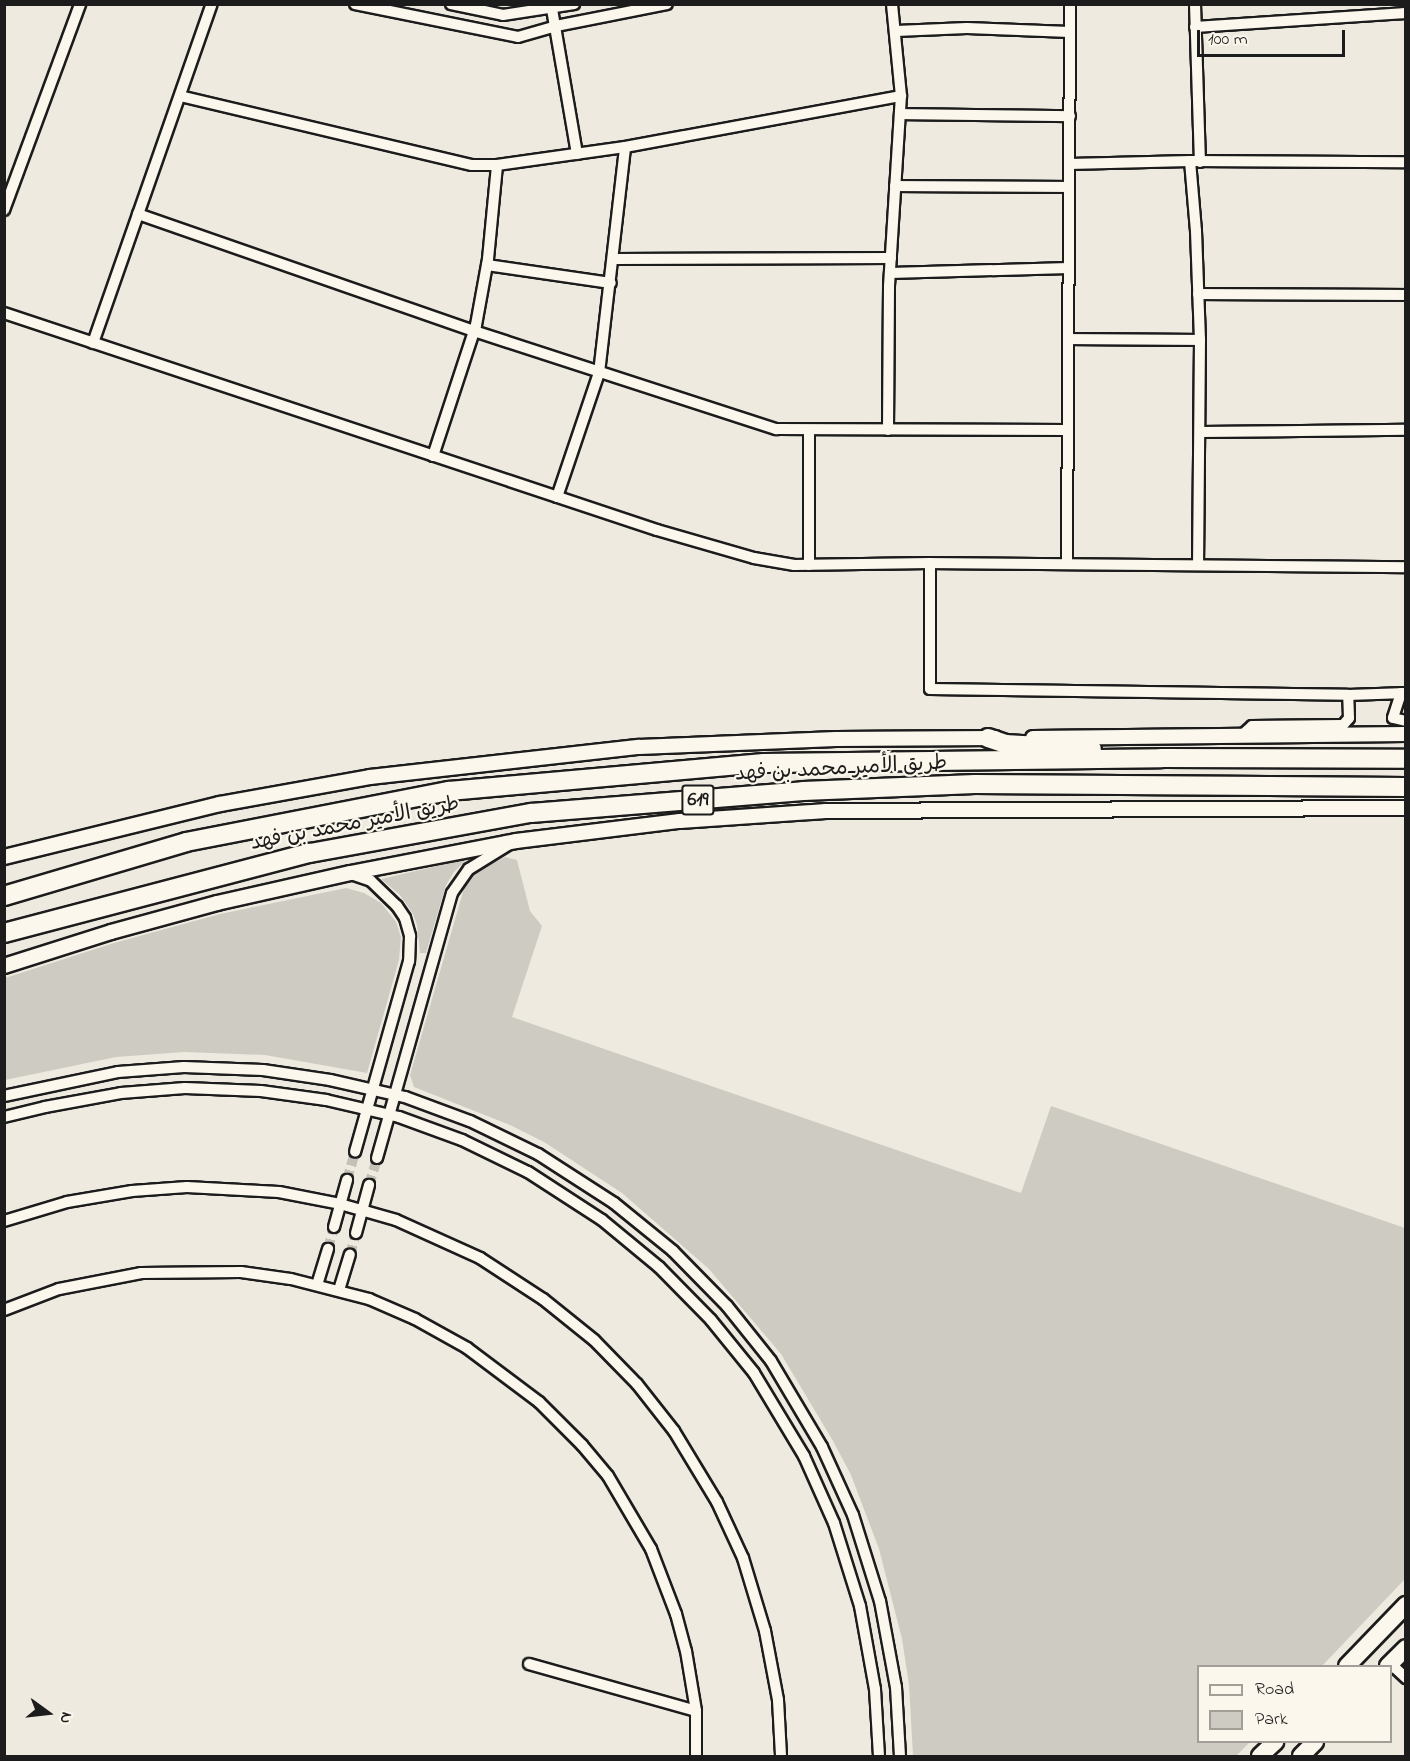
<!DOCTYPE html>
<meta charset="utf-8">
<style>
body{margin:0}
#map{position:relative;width:1410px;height:1761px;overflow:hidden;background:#eeeadf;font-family:"Indie Flower","Playpen Sans Arabic",sans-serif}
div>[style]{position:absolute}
.green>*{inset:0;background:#ceccc2}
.street-tunnel>*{height:10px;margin-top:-5px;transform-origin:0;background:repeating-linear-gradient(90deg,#c4c1b8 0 10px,transparent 0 15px)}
.roads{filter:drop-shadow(2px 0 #1c1c1c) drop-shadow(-2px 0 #1c1c1c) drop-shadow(0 2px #1c1c1c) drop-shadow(0 -2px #1c1c1c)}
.street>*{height:10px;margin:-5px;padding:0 5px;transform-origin:5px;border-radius:5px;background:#fbf7ec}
.secondary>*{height:14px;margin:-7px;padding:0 7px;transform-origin:7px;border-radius:7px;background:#fbf7ec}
.primary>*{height:16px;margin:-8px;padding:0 8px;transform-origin:8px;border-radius:8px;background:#fbf7ec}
.highway>*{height:18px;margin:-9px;padding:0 9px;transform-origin:9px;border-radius:9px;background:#fbf7ec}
span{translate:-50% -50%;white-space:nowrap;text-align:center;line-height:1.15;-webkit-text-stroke:4.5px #fbf7ec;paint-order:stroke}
.shield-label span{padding:2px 4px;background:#fbf7ec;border:2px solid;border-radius:4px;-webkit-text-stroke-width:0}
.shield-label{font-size:20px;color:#1c1c1c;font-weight:700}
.street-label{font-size:21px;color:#1c1c1c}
.frame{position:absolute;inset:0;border:6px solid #1c1c1c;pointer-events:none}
.legend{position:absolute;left:1197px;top:1665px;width:195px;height:78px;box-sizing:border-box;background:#fbf7ec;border:2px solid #a29f99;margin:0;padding:8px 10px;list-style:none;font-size:18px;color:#1c1c1c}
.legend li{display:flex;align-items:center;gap:12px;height:30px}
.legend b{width:30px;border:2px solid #a29f99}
.north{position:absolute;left:18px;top:1683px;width:60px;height:60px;-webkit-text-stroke:4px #fbf7ec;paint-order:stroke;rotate:105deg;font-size:16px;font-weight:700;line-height:24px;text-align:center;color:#1c1c1c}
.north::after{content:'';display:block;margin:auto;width:21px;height:27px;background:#1c1c1c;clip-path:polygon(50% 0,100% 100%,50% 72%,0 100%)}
.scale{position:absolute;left:1197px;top:30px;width:148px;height:27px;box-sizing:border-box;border:3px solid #1c1c1c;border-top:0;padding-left:8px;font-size:18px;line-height:21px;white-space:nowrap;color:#1c1c1c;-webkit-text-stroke:4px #fbf7ec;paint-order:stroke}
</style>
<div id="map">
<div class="green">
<i style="clip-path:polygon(505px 857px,517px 860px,530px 911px,542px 926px,512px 1017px,1021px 1193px,1051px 1106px,1405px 1228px,1405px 1579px,1322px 1666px,1198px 1666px,1198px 1742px,1250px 1742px,1236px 1756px,913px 1756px,909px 1685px,902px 1639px,879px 1549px,851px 1475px,833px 1441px,781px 1354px,709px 1269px,622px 1193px,544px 1142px,510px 1125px,414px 1087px,410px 1075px,465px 885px,474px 873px)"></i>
<i style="clip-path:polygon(467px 859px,454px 872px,446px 885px,426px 953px,420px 953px,417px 925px,413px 914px,400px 895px,381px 879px)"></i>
<i style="clip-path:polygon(346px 888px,364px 893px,381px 903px,396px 922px,401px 937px,399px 960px,367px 1073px,265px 1055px,184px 1052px,116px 1057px,5px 1080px,5px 978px,114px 943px,220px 914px)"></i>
</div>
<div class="street-tunnel">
<i style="left:347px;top:1180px;width:29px;rotate:-74deg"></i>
<i style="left:369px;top:1185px;width:28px;rotate:-73deg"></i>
<i style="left:328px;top:1249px;width:23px;rotate:-75deg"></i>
<i style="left:350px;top:1255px;width:23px;rotate:-75deg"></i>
</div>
<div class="roads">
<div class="street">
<i style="left:355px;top:4px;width:166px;rotate:11.4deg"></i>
<i style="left:518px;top:37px;width:40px;rotate:-16deg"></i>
<i style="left:556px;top:26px;width:113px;rotate:-11.2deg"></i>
<i style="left:451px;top:4px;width:53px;rotate:11.9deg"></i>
<i style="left:503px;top:15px;width:72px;rotate:-8.8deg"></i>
<i style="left:1195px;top:4px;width:158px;rotate:88.2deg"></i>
<i style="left:552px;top:9px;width:147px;rotate:80.2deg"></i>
<i style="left:1195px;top:27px;width:211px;rotate:-3.8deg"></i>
<i style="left:896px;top:31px;width:71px;rotate:-2.4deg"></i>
<i style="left:967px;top:28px;width:103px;rotate:2.2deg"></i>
<i style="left:180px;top:96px;width:300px;rotate:13.3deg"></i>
<i style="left:472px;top:165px;width:25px"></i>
<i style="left:497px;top:165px;width:129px;rotate:-8deg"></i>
<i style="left:625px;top:147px;width:281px;rotate:-10.5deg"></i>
<i style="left:900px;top:114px;width:170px;rotate:0.7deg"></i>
<i style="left:1190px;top:161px;width:70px;rotate:85.1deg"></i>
<i style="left:1196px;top:231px;width:109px;rotate:87.9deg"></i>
<i style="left:1200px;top:340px;width:224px;rotate:90.5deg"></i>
<i style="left:1069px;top:164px;width:121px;rotate:-1.4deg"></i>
<i style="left:1190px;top:161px;width:216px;rotate:0.3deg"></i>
<i style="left:895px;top:186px;width:174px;rotate:0.3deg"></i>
<i style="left:4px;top:210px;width:220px;rotate:-69.7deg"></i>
<i style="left:138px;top:214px;width:356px;rotate:19.2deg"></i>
<i style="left:474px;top:331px;width:318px;rotate:18deg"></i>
<i style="left:776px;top:429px;width:292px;rotate:0.2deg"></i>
<i style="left:614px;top:259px;width:277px;rotate:-0.2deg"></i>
<i style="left:487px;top:265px;width:125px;rotate:8.3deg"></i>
<i style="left:890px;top:273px;width:179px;rotate:-1.6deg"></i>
<i style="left:1198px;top:294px;width:208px;rotate:0.3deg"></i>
<i style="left:4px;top:313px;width:688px;rotate:18.38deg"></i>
<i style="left:657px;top:530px;width:101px;rotate:16.1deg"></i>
<i style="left:754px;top:558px;width:41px;rotate:9.9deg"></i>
<i style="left:794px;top:565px;width:136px;rotate:-0.8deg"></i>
<i style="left:930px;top:563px;width:476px;rotate:0.5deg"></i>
<i style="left:1068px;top:339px;width:132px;rotate:0.4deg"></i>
<i style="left:93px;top:343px;width:359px;rotate:-70.7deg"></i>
<i style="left:888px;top:430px;width:144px;rotate:-89.6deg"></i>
<i style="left:889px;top:286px;width:190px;rotate:-86.4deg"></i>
<i style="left:901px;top:96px;width:92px;rotate:-95.6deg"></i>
<i style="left:1200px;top:432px;width:206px;rotate:-0.6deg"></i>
<i style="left:433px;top:456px;width:138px;rotate:-71.8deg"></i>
<i style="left:476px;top:325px;width:67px;rotate:-79.7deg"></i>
<i style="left:488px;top:259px;width:94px;rotate:-84.5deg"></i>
<i style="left:557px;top:497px;width:131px;rotate:-71.3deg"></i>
<i style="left:599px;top:373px;width:227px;rotate:-83.4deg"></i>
<i style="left:930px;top:563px;width:126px;rotate:90deg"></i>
<i style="left:930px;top:689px;width:418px;rotate:0.8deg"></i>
<i style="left:1348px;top:695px;width:58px;rotate:-2deg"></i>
<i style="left:1067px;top:564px;width:560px;rotate:-89.69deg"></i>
<i style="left:809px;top:565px;width:135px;rotate:-90deg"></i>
<i style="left:1401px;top:693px;width:26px;rotate:108deg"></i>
<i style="left:1393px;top:718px;width:13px;rotate:13deg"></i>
<i style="left:1241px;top:736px;width:15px;rotate:-42deg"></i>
<i style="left:1252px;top:726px;width:91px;rotate:-0.6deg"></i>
<i style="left:1343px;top:725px;width:9px;rotate:-49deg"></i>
<i style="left:1349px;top:718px;width:23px;rotate:-92deg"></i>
<i style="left:351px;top:874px;width:21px;rotate:19deg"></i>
<i style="left:371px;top:881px;width:36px;rotate:44deg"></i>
<i style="left:397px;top:906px;width:14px;rotate:56deg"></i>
<i style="left:405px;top:918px;width:19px;rotate:74deg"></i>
<i style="left:410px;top:936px;width:25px;rotate:92deg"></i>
<i style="left:409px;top:961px;width:198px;rotate:105.8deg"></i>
<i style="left:4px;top:1096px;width:116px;rotate:-11.9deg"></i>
<i style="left:118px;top:1072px;width:66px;rotate:-4.3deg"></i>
<i style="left:184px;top:1067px;width:79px;rotate:2.2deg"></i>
<i style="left:263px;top:1070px;width:68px;rotate:8.5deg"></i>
<i style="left:330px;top:1080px;width:77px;rotate:12.8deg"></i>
<i style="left:405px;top:1097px;width:69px;rotate:20.3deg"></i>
<i style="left:470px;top:1121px;width:76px;rotate:25.9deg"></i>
<i style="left:538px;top:1154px;width:90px;rotate:32.8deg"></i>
<i style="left:614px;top:1203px;width:76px;rotate:39.1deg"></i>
<i style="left:673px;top:1251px;width:77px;rotate:45.5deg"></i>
<i style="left:727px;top:1306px;width:70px;rotate:51.3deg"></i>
<i style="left:771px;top:1361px;width:100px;rotate:59.3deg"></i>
<i style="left:822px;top:1447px;width:75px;rotate:65.5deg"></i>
<i style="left:853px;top:1515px;width:90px;rotate:72.6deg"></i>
<i style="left:880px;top:1601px;width:87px;rotate:79.5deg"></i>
<i style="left:896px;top:1687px;width:69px;rotate:86.7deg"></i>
<i style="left:4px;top:1117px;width:42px;rotate:-13.7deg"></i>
<i style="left:45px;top:1107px;width:77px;rotate:-10.4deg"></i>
<i style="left:121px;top:1093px;width:64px;rotate:-4.5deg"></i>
<i style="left:185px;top:1088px;width:76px;rotate:2.3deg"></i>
<i style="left:261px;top:1091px;width:66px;rotate:7.9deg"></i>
<i style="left:326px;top:1100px;width:75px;rotate:13.1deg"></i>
<i style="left:399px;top:1117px;width:67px;rotate:20.1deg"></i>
<i style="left:462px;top:1140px;width:73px;rotate:25.9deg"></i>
<i style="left:528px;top:1172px;width:88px;rotate:33deg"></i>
<i style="left:602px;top:1220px;width:74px;rotate:39.5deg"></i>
<i style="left:659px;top:1267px;width:74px;rotate:45.5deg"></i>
<i style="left:711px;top:1320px;width:68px;rotate:50.9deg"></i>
<i style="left:754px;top:1373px;width:97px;rotate:58.9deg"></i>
<i style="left:804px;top:1456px;width:73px;rotate:65.9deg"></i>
<i style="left:834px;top:1523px;width:87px;rotate:72.6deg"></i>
<i style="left:860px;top:1606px;width:84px;rotate:79.8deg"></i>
<i style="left:875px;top:1689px;width:67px;rotate:86.6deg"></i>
<i style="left:377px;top:1158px;width:275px;rotate:-74.2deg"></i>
<i style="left:452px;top:893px;width:29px;rotate:-55deg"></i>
<i style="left:469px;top:869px;width:46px;rotate:-31.6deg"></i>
<i style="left:4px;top:1221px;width:66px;rotate:-16.8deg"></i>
<i style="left:67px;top:1202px;width:66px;rotate:-9.6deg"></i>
<i style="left:132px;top:1191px;width:55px;rotate:-4.2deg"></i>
<i style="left:187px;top:1187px;width:92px;rotate:3.1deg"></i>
<i style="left:279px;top:1192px;width:62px;rotate:11.1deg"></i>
<i style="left:340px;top:1204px;width:58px;rotate:15.9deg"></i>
<i style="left:396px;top:1220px;width:92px;rotate:24.3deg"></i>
<i style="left:480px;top:1258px;width:75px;rotate:33.1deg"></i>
<i style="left:543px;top:1299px;width:65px;rotate:38.8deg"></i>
<i style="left:594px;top:1340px;width:62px;rotate:45.7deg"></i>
<i style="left:637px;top:1384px;width:60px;rotate:51.8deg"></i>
<i style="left:674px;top:1431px;width:83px;rotate:58.8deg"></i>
<i style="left:717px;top:1502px;width:62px;rotate:65.1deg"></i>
<i style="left:743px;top:1558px;width:76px;rotate:73.2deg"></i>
<i style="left:765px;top:1631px;width:70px;rotate:79.3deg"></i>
<i style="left:778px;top:1700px;width:56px;rotate:86.9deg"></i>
<i style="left:334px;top:1227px;width:49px;rotate:-74.5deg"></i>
<i style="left:356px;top:1233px;width:50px;rotate:-74.8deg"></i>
<i style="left:317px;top:1285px;width:38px;rotate:-73deg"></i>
<i style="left:339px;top:1290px;width:37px;rotate:-73deg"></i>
<i style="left:4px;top:1310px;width:59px;rotate:-20.9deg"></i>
<i style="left:59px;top:1289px;width:84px;rotate:-11deg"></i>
<i style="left:141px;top:1273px;width:100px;rotate:-0.6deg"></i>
<i style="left:241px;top:1272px;width:50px;rotate:8deg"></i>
<i style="left:291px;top:1279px;width:81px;rotate:14.4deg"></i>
<i style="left:369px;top:1299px;width:50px;rotate:23.5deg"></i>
<i style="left:415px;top:1319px;width:60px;rotate:29.1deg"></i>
<i style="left:467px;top:1348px;width:90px;rotate:36.9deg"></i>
<i style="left:539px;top:1402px;width:61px;rotate:45deg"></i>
<i style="left:582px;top:1445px;width:40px;rotate:50deg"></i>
<i style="left:608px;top:1476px;width:85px;rotate:59.5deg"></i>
<i style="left:651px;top:1549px;width:70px;rotate:69deg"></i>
<i style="left:676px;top:1614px;width:38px;rotate:75deg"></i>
<i style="left:686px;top:1651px;width:61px;rotate:80.5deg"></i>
<i style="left:696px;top:1711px;width:45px;rotate:90deg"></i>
<i style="left:529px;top:1664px;width:173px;rotate:15.7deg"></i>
<i style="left:1391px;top:1664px;width:21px;rotate:43deg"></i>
</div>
<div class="secondary">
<i style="left:1033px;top:738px;width:373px;rotate:-0.6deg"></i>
<i style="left:4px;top:857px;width:222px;rotate:-13.8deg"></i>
<i style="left:220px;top:804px;width:152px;rotate:-10.2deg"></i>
<i style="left:370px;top:777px;width:271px;rotate:-6.4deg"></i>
<i style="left:639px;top:747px;width:197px;rotate:-2.3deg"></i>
<i style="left:836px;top:739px;width:159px;rotate:-0.4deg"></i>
<i style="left:4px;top:966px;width:112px;rotate:-17.6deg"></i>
<i style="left:111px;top:932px;width:110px;rotate:-15.3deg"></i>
<i style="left:217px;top:903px;width:136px;rotate:-12.7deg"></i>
<i style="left:350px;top:873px;width:169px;rotate:-10.9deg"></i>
<i style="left:516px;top:841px;width:165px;rotate:-7deg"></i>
<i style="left:680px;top:821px;width:146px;rotate:-3.9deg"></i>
<i style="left:826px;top:811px;width:580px;rotate:-0.3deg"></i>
</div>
<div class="primary">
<i style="left:1347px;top:1666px;width:85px;rotate:-46deg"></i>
<i style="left:1388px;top:1666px;width:25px;rotate:-45deg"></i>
<i style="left:1260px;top:1756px;width:21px;rotate:-43deg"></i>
<i style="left:1301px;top:1756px;width:20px;rotate:-45deg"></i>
</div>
<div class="highway">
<i style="left:988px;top:738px;width:18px;rotate:19deg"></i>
<i style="left:1005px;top:744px;width:87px;rotate:3.3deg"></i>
<i style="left:4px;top:896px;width:190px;rotate:-16.5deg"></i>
<i style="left:186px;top:842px;width:268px;rotate:-11deg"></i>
<i style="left:449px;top:791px;width:316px;rotate:-5.1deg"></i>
<i style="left:764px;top:763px;width:397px;rotate:-0.7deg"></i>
<i style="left:1161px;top:758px;width:245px;rotate:0.2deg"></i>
<i style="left:4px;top:933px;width:316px;rotate:-14.7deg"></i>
<i style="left:310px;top:853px;width:225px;rotate:-10.3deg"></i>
<i style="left:531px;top:813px;width:273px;rotate:-4.6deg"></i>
<i style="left:803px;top:791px;width:172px;rotate:-2.3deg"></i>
<i style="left:975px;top:784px;width:431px;rotate:0.4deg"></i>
</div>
</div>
<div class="shield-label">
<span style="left:698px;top:800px">619</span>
</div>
<div class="street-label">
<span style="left:841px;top:769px;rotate:-3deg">طريق الأمير محمد بن فهد</span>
<span style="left:355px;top:824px;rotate:-11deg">طريق الأمير محمد بن فهد</span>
</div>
<div class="frame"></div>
<ul class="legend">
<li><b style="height:8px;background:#fbf7ec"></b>Road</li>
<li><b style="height:16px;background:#ceccc2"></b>Park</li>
</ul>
<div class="north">N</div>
<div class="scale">100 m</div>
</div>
